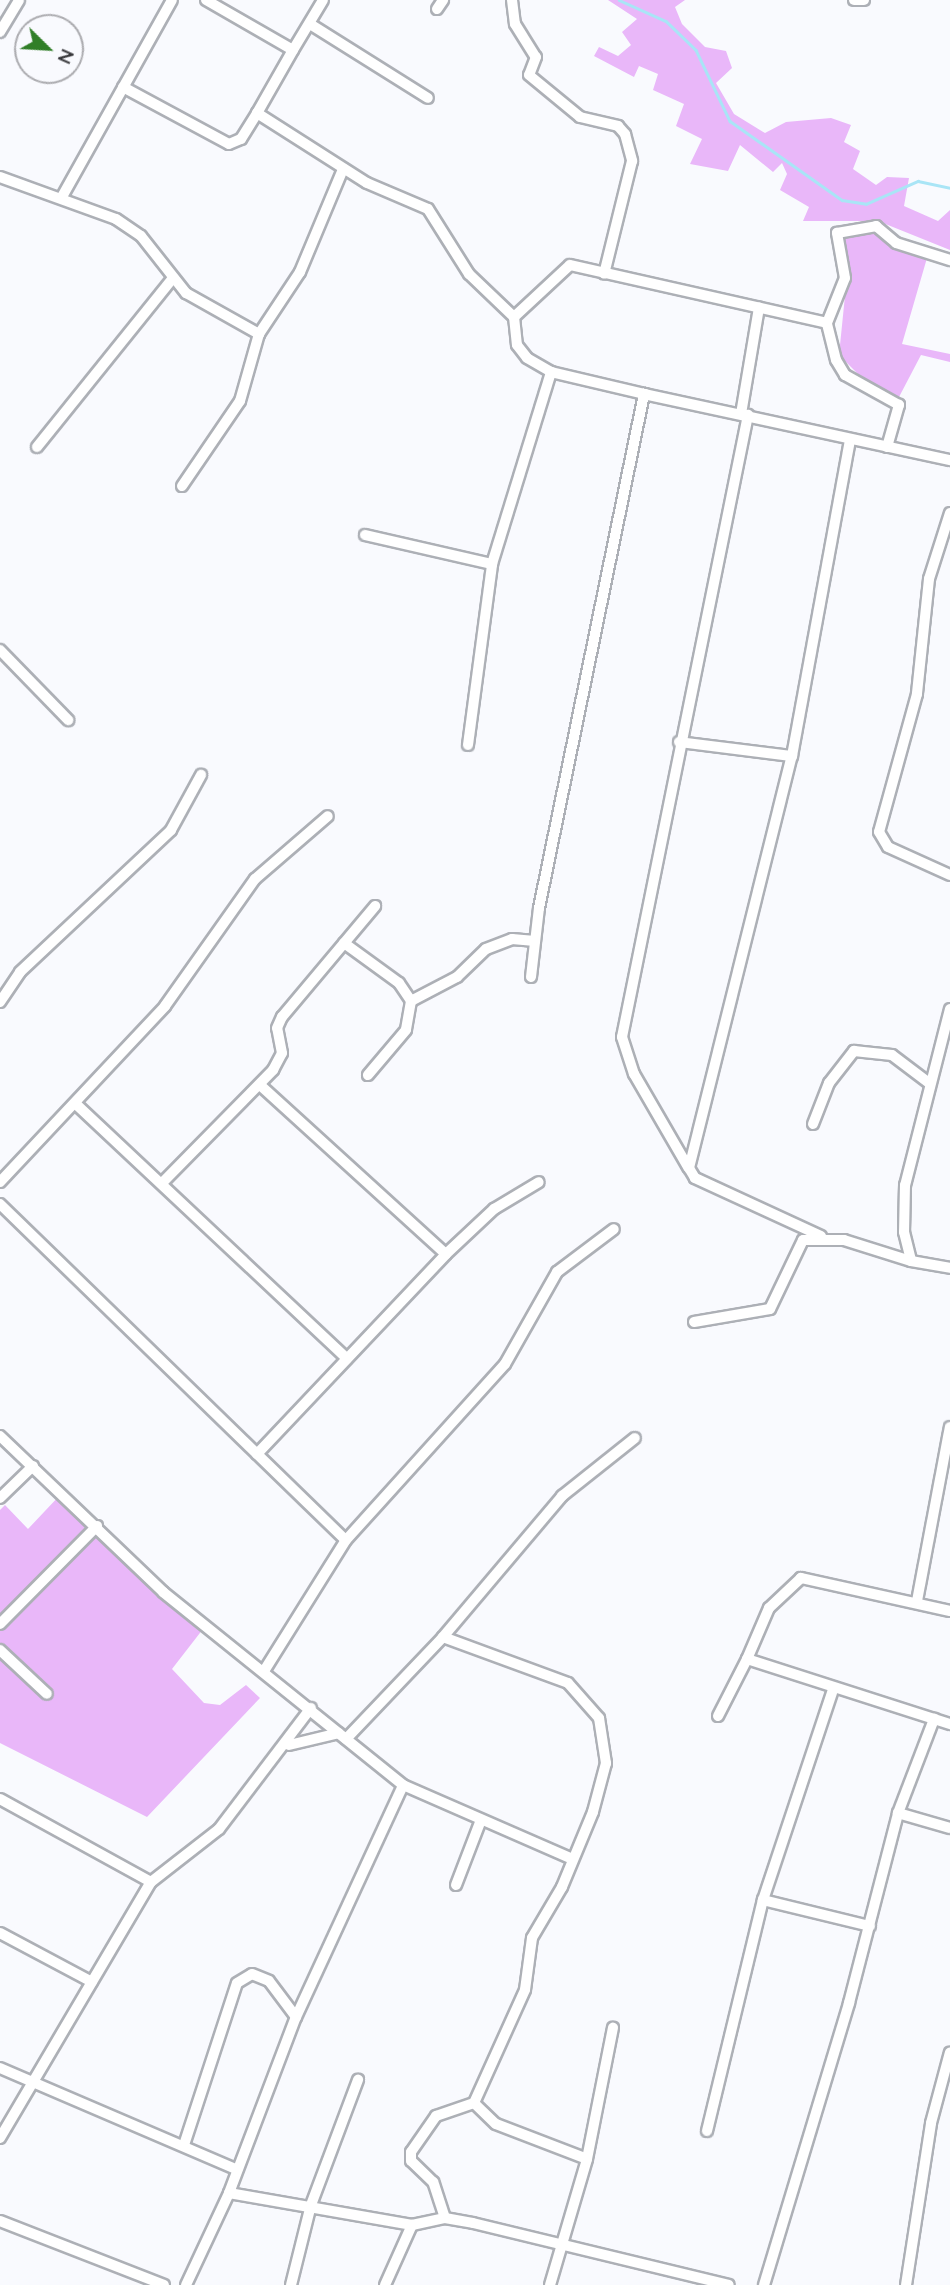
<!DOCTYPE html>
<style>
body{margin:0}
#map{position:relative;width:950px;height:2285px;overflow:hidden;background:#f9fafe;font-family:Quicksand,sans-serif}
div>[style]{position:absolute}
.green>*{inset:0;background:#e9b7f9}
.stream>*{height:2.5px;margin:-1.25px;padding:0 1.25px;transform-origin:1.25px;border-radius:1.25px;background:#a9e5f6}
.roads{filter:drop-shadow(2px 0 #adb0b6) drop-shadow(-2px 0 #adb0b6) drop-shadow(0 2px #adb0b6) drop-shadow(0 -2px #adb0b6)}
.minor>*{height:10px;margin:-5px;padding:0 5px;transform-origin:5px;border-radius:5px;background:#fff}
span{translate:-50% -50%;white-space:nowrap;text-align:center;line-height:1.15;-webkit-text-stroke:5px #f9fafe;paint-order:stroke}
.north{position:absolute;left:14px;top:14px;width:70px;height:70px;box-sizing:border-box;background:#f9fafe;border:2px solid #acacb0;border-radius:50%;rotate:114deg;font-size:19px;font-weight:700;line-height:28px;text-align:center;color:#38383b}
.north::after{content:'';display:block;margin:auto;width:24px;height:32px;background:#317f28;clip-path:polygon(50% 0,100% 100%,50% 72%,0 100%)}
</style>
<div id="map">
<div class="green">
<i style="clip-path:polygon(608px 0,685px 0,675px 7px,682px 24px,705px 47px,726px 51px,732px 68px,716px 83px,734px 114px,765px 133px,786px 122px,831px 118px,851px 125px,844px 142px,860px 151px,853px 169px,876px 185px,887px 177px,909px 178px,904px 206px,938px 221px,950px 210px,950px 250px,878px 221px,803px 221px,809px 207px,780px 190px,787px 174px,782px 163px,773px 172px,740px 145px,728px 171px,690px 164px,702px 139px,676px 126px,684px 104px,653px 90px,658px 74px,639px 66px,634px 77px,594px 56px,599px 47px,618px 56px,631px 45px,622px 32px,637px 19px)"></i>
<i style="clip-path:polygon(879px 230px,927px 258px,902px 344px,950px 354px,950px 362px,921px 355px,899px 397px,868px 384px,839px 355px,848px 266px,841px 242px,846px 231px)"></i>
<i style="clip-path:polygon(61px 1494px,203px 1629px,172px 1669px,204px 1703px,220px 1705px,246px 1685px,260px 1698px,147px 1817px,0 1743px,0 1510px,5px 1505px,28px 1529px)"></i>
</div>
<div class="stream">
<i style="left:619px;top:0;width:51px;rotate:24.1deg"></i>
<i style="left:666px;top:21px;width:42px;rotate:44deg"></i>
<i style="left:696px;top:50px;width:79px;rotate:64.4deg"></i>
<i style="left:730px;top:121px;width:137px;rotate:35.2deg"></i>
<i style="left:842px;top:200px;width:24px;rotate:9deg"></i>
<i style="left:866px;top:204px;width:57px;rotate:-23.9deg"></i>
<i style="left:918px;top:181px;width:33px;rotate:12deg"></i>
</div>
<div class="roads">
<div class="minor">
<i style="left:206px;top:0;width:100px;rotate:29.9deg"></i>
<i style="left:293px;top:50px;width:73px;rotate:119.7deg"></i>
<i style="left:257px;top:113px;width:130px;rotate:32.5deg"></i>
<i style="left:367px;top:183px;width:66px;rotate:23.1deg"></i>
<i style="left:428px;top:209px;width:77px;rotate:57.8deg"></i>
<i style="left:469px;top:274px;width:62px;rotate:43.7deg"></i>
<i style="left:514px;top:317px;width:28px;rotate:84deg"></i>
<i style="left:517px;top:345px;width:16px;rotate:52deg"></i>
<i style="left:527px;top:358px;width:28px;rotate:30deg"></i>
<i style="left:551px;top:372px;width:96px;rotate:13.3deg"></i>
<i style="left:644px;top:394px;width:313px;rotate:12.2deg"></i>
<i style="left:512px;top:0;width:24px;rotate:83deg"></i>
<i style="left:515px;top:24px;width:39px;rotate:58deg"></i>
<i style="left:536px;top:57px;width:19px;rotate:111deg"></i>
<i style="left:529px;top:75px;width:66px;rotate:39.5deg"></i>
<i style="left:580px;top:117px;width:39px;rotate:13deg"></i>
<i style="left:618px;top:126px;width:11px;rotate:49deg"></i>
<i style="left:625px;top:134px;width:28px;rotate:75deg"></i>
<i style="left:632px;top:161px;width:116px;rotate:103.9deg"></i>
<i style="left:854px;top:0;width:10px"></i>
<i style="left:437px;top:9px;width:11px;rotate:-56deg"></i>
<i style="left:310px;top:24px;width:139px;rotate:32.1deg"></i>
<i style="left:0;top:32px;width:37px;rotate:-59deg"></i>
<i style="left:293px;top:50px;width:58px;rotate:-59deg"></i>
<i style="left:123px;top:87px;width:120px;rotate:28.3deg"></i>
<i style="left:229px;top:144px;width:13px;rotate:-23deg"></i>
<i style="left:241px;top:139px;width:31px;rotate:-58deg"></i>
<i style="left:0;top:177px;width:123px;rotate:19.9deg"></i>
<i style="left:116px;top:219px;width:30px;rotate:34deg"></i>
<i style="left:141px;top:236px;width:73px;rotate:51.7deg"></i>
<i style="left:186px;top:293px;width:84px;rotate:29.3deg"></i>
<i style="left:63px;top:195px;width:223px;rotate:-60.8deg"></i>
<i style="left:514px;top:317px;width:76px;rotate:-42.9deg"></i>
<i style="left:570px;top:265px;width:263px;rotate:12.7deg"></i>
<i style="left:741px;top:414px;width:108px;rotate:-80.4deg"></i>
<i style="left:37px;top:447px;width:216px;rotate:-51.2deg"></i>
<i style="left:887px;top:447px;width:44px;rotate:-74.1deg"></i>
<i style="left:899px;top:405px;width:62px;rotate:-150.9deg"></i>
<i style="left:845px;top:375px;width:17px;rotate:-121deg"></i>
<i style="left:836px;top:360px;width:38px;rotate:-104deg"></i>
<i style="left:827px;top:323px;width:48px;rotate:-68.2deg"></i>
<i style="left:845px;top:278px;width:46px;rotate:-100.1deg"></i>
<i style="left:837px;top:233px;width:40px;rotate:-10deg"></i>
<i style="left:876px;top:226px;width:26px;rotate:40deg"></i>
<i style="left:896px;top:243px;width:57px;rotate:17.5deg"></i>
<i style="left:182px;top:486px;width:103px;rotate:-55.7deg"></i>
<i style="left:240px;top:401px;width:70px;rotate:-74.2deg"></i>
<i style="left:259px;top:334px;width:74px;rotate:-56.5deg"></i>
<i style="left:300px;top:272px;width:112px;rotate:-67.3deg"></i>
<i style="left:950px;top:513px;width:69px;rotate:107.7deg"></i>
<i style="left:929px;top:579px;width:116px;rotate:96deg"></i>
<i style="left:917px;top:694px;width:143px;rotate:105.4deg"></i>
<i style="left:879px;top:832px;width:17px;rotate:59deg"></i>
<i style="left:888px;top:847px;width:68px;rotate:24.3deg"></i>
<i style="left:365px;top:535px;width:130px;rotate:12.9deg"></i>
<i style="left:0;top:650px;width:98px;rotate:45.8deg"></i>
<i style="left:679px;top:742px;width:114px;rotate:7.1deg"></i>
<i style="left:468px;top:745px;width:183px;rotate:-82.4deg"></i>
<i style="left:492px;top:564px;width:201px;rotate:-72.9deg"></i>
<i style="left:344px;top:943px;width:68px;rotate:36deg"></i>
<i style="left:399px;top:983px;width:22px;rotate:56deg"></i>
<i style="left:411px;top:1001px;width:29px;rotate:100deg"></i>
<i style="left:406px;top:1030px;width:59px;rotate:130.2deg"></i>
<i style="left:531px;top:977px;width:69px;rotate:-83.4deg"></i>
<i style="left:539px;top:908px;width:525px;rotate:-78.45deg"></i>
<i style="left:411px;top:1001px;width:52px;rotate:-27.6deg"></i>
<i style="left:457px;top:977px;width:40px;rotate:-44deg"></i>
<i style="left:486px;top:949px;width:28px;rotate:-21deg"></i>
<i style="left:512px;top:939px;width:23px;rotate:5deg"></i>
<i style="left:0;top:1002px;width:36px;rotate:-56deg"></i>
<i style="left:20px;top:972px;width:207px;rotate:-43.2deg"></i>
<i style="left:171px;top:830px;width:63px;rotate:-61.4deg"></i>
<i style="left:950px;top:1009px;width:182px;rotate:104.3deg"></i>
<i style="left:905px;top:1185px;width:47px;rotate:91.2deg"></i>
<i style="left:904px;top:1232px;width:30px;rotate:76deg"></i>
<i style="left:911px;top:1261px;width:40px;rotate:10deg"></i>
<i style="left:260px;top:1085px;width:251px;rotate:42.3deg"></i>
<i style="left:78px;top:1106px;width:369px;rotate:43.2deg"></i>
<i style="left:813px;top:1124px;width:44px;rotate:-68.7deg"></i>
<i style="left:829px;top:1083px;width:41px;rotate:-52deg"></i>
<i style="left:854px;top:1051px;width:38px;rotate:6deg"></i>
<i style="left:892px;top:1055px;width:46px;rotate:37.1deg"></i>
<i style="left:688px;top:1167px;width:108px;rotate:-120.1deg"></i>
<i style="left:634px;top:1074px;width:39px;rotate:-108deg"></i>
<i style="left:622px;top:1037px;width:635px;rotate:-78.55deg"></i>
<i style="left:164px;top:1181px;width:156px;rotate:-45.5deg"></i>
<i style="left:273px;top:1070px;width:19px;rotate:-62deg"></i>
<i style="left:282px;top:1053px;width:25px;rotate:-101deg"></i>
<i style="left:277px;top:1028px;width:12px;rotate:-66deg"></i>
<i style="left:282px;top:1017px;width:145px;rotate:-50deg"></i>
<i style="left:0;top:1182px;width:241px;rotate:-46.8deg"></i>
<i style="left:165px;top:1006px;width:156px;rotate:-54.7deg"></i>
<i style="left:255px;top:879px;width:96px;rotate:-40.8deg"></i>
<i style="left:0;top:1204px;width:482px;rotate:44.2deg"></i>
<i style="left:346px;top:1540px;width:237px;rotate:-47.9deg"></i>
<i style="left:505px;top:1364px;width:106px;rotate:-60.5deg"></i>
<i style="left:557px;top:1272px;width:71px;rotate:-37deg"></i>
<i style="left:821px;top:1236px;width:139px;rotate:-155.3deg"></i>
<i style="left:695px;top:1178px;width:12px;rotate:-121deg"></i>
<i style="left:689px;top:1168px;width:425px;rotate:-76deg"></i>
<i style="left:792px;top:756px;width:322px;rotate:-79.6deg"></i>
<i style="left:694px;top:1322px;width:77px;rotate:-9.7deg"></i>
<i style="left:770px;top:1309px;width:76px;rotate:-64.4deg"></i>
<i style="left:803px;top:1240px;width:41px"></i>
<i style="left:844px;top:1240px;width:70px;rotate:17.4deg"></i>
<i style="left:0;top:1436px;width:226px;rotate:43.7deg"></i>
<i style="left:163px;top:1592px;width:308px;rotate:38.8deg"></i>
<i style="left:403px;top:1785px;width:184px;rotate:23.6deg"></i>
<i style="left:257px;top:1454px;width:275px;rotate:-46.6deg"></i>
<i style="left:446px;top:1254px;width:66px;rotate:-43.2deg"></i>
<i style="left:494px;top:1209px;width:52px;rotate:-31deg"></i>
<i style="left:0;top:1498px;width:46px;rotate:-44.1deg"></i>
<i style="left:917px;top:1601px;width:177px;rotate:-79.3deg"></i>
<i style="left:950px;top:1611px;width:153px;rotate:-167.5deg"></i>
<i style="left:801px;top:1578px;width:44px;rotate:136.8deg"></i>
<i style="left:769px;top:1608px;width:56px;rotate:113.3deg"></i>
<i style="left:747px;top:1659px;width:213px;rotate:17.8deg"></i>
<i style="left:0;top:1624px;width:138px;rotate:-45.3deg"></i>
<i style="left:443px;top:1637px;width:185px;rotate:-49.8deg"></i>
<i style="left:562px;top:1496px;width:93px;rotate:-38.5deg"></i>
<i style="left:0;top:1650px;width:64px;rotate:43.1deg"></i>
<i style="left:264px;top:1671px;width:155px;rotate:-58deg"></i>
<i style="left:718px;top:1716px;width:64px;rotate:-63deg"></i>
<i style="left:346px;top:1739px;width:141px;rotate:-46.4deg"></i>
<i style="left:443px;top:1637px;width:133px;rotate:20.2deg"></i>
<i style="left:568px;top:1683px;width:47px;rotate:48.5deg"></i>
<i style="left:599px;top:1718px;width:46px;rotate:81.2deg"></i>
<i style="left:606px;top:1763px;width:51px;rotate:104.9deg"></i>
<i style="left:593px;top:1812px;width:81px;rotate:112.5deg"></i>
<i style="left:562px;top:1887px;width:59px;rotate:120.5deg"></i>
<i style="left:532px;top:1938px;width:52px;rotate:97.7deg"></i>
<i style="left:525px;top:1990px;width:124px;rotate:114.3deg"></i>
<i style="left:474px;top:2103px;width:30px;rotate:44deg"></i>
<i style="left:496px;top:2124px;width:97px;rotate:21deg"></i>
<i style="left:289px;top:1745px;width:51px;rotate:-13.5deg"></i>
<i style="left:0;top:1799px;width:172px;rotate:28.8deg"></i>
<i style="left:898px;top:1813px;width:54px;rotate:16.1deg"></i>
<i style="left:456px;top:1885px;width:70px;rotate:-69deg"></i>
<i style="left:763px;top:1900px;width:110px;rotate:13.7deg"></i>
<i style="left:0;top:1933px;width:104px;rotate:28deg"></i>
<i style="left:0;top:2068px;width:257px;rotate:23.2deg"></i>
<i style="left:707px;top:2131px;width:238px;rotate:-76.4deg"></i>
<i style="left:763px;top:1900px;width:221px;rotate:-71.6deg"></i>
<i style="left:0;top:2138px;width:297px;rotate:-59.5deg"></i>
<i style="left:151px;top:1882px;width:86px;rotate:-37.9deg"></i>
<i style="left:219px;top:1829px;width:152px;rotate:-52.8deg"></i>
<i style="left:184px;top:2145px;width:170px;rotate:-71.9deg"></i>
<i style="left:237px;top:1983px;width:17px;rotate:-31deg"></i>
<i style="left:252px;top:1974px;width:18px;rotate:22deg"></i>
<i style="left:269px;top:1981px;width:45px;rotate:53.1deg"></i>
<i style="left:229px;top:2193px;width:186px;rotate:9.9deg"></i>
<i style="left:412px;top:2225px;width:34px;rotate:-12deg"></i>
<i style="left:445px;top:2218px;width:28px;rotate:10deg"></i>
<i style="left:473px;top:2223px;width:263px;rotate:13.6deg"></i>
<i style="left:445px;top:2218px;width:38px;rotate:-108deg"></i>
<i style="left:433px;top:2182px;width:30px;rotate:-136deg"></i>
<i style="left:411px;top:2161px;width:9px;rotate:-90deg"></i>
<i style="left:411px;top:2152px;width:44px;rotate:-55.2deg"></i>
<i style="left:436px;top:2116px;width:40px;rotate:-18.9deg"></i>
<i style="left:0;top:2221px;width:176px;rotate:21.3deg"></i>
<i style="left:186px;top:2285px;width:102px;rotate:-64.9deg"></i>
<i style="left:229px;top:2193px;width:188px;rotate:-69.2deg"></i>
<i style="left:296px;top:2017px;width:255px;rotate:-65.2deg"></i>
<i style="left:291px;top:2285px;width:82px;rotate:-76deg"></i>
<i style="left:311px;top:2205px;width:134px;rotate:-69.4deg"></i>
<i style="left:385px;top:2285px;width:66px;rotate:-65.8deg"></i>
<i style="left:550px;top:2285px;width:131px;rotate:-73.6deg"></i>
<i style="left:587px;top:2159px;width:134px;rotate:-78.8deg"></i>
<i style="left:764px;top:2285px;width:295px;rotate:-73.2deg"></i>
<i style="left:849px;top:2003px;width:196px;rotate:-75.5deg"></i>
<i style="left:898px;top:1813px;width:101px;rotate:-69deg"></i>
<i style="left:906px;top:2285px;width:164px;rotate:-81.2deg"></i>
<i style="left:931px;top:2123px;width:73px;rotate:-75deg"></i>
</div>
</div>
<div class="north">N</div>
</div>
